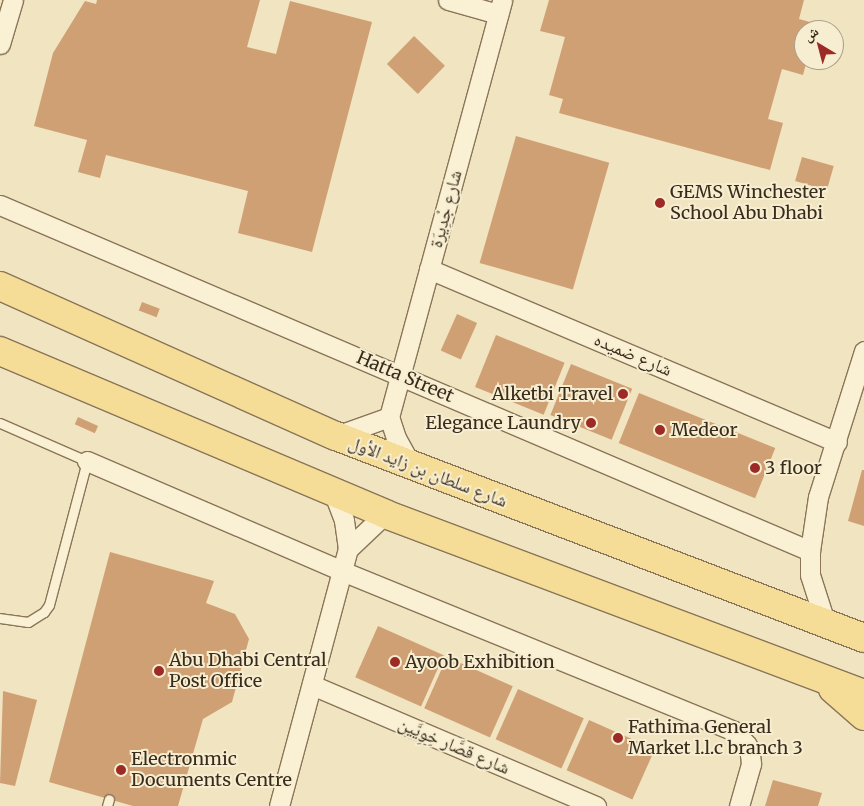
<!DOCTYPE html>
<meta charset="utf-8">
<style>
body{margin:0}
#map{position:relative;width:864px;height:806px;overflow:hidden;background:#f0e4c1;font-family:Merriweather,"Noto Naskh Arabic",serif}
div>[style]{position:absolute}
.building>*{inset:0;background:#d0a075;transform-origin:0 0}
.roads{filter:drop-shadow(1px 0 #8a7558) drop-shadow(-1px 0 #8a7558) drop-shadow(0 1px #8a7558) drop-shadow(0 -1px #8a7558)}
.lane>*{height:9px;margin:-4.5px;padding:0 4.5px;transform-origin:4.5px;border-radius:4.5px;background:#faf1d5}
.street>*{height:19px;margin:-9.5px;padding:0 9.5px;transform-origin:9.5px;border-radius:9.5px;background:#faf1d5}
.primary>*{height:28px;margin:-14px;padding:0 14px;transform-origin:14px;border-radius:14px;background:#f5dd97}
.dots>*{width:14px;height:14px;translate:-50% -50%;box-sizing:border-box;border:2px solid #f7eed1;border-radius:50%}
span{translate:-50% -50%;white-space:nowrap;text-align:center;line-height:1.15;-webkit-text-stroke:4px #f7eed1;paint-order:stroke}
.poi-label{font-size:18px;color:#392c1d}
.left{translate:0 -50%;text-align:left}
.right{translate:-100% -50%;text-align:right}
.street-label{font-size:18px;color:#392c1d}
.north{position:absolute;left:794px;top:20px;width:50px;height:50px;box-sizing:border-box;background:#f7eed1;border:1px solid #aba089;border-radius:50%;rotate:323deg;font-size:14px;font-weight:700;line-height:20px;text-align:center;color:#392c1d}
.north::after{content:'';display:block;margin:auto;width:18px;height:22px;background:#9c2a25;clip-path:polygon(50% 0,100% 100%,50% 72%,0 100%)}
</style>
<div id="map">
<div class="building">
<i style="clip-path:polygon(97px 0,260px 0,247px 47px,276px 54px,290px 1px,372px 22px,312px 252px,238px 233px,248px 191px,106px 155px,100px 178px,78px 172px,87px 140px,34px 126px,53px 53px,85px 1px,96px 4px)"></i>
<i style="clip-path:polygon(549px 0,804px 0,799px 19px,817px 24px,816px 30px,804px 30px,804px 60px,807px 60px,803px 75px,782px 69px,768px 119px,783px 123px,770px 170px,559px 113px,563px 99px,549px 95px,565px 37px,540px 31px)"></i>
<i style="left:414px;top:36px;width:43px;height:39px;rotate:44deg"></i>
<i style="left:516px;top:136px;width:97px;height:132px;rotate:16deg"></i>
<i style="left:802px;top:157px;width:33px;height:25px;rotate:16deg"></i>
<i style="left:142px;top:302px;width:19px;height:9px;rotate:21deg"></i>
<i style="left:457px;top:314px;width:22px;height:40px;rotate:24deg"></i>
<i style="left:496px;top:335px;width:74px;height:56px;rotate:22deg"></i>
<i style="left:571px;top:364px;width:66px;height:55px;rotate:22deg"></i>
<i style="left:639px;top:393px;width:147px;height:54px;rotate:22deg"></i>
<i style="left:78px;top:417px;width:22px;height:8px;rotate:24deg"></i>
<i style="clip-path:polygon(862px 470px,864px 470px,864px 526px,848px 521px)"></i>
<i style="clip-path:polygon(110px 552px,214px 581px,206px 603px,235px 614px,249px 639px,232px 702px,203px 719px,178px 806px,133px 806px,49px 782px)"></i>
<i style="left:378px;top:626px;width:72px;height:56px;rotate:24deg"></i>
<i style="left:447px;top:657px;width:72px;height:56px;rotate:24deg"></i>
<i style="left:518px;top:689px;width:72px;height:55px;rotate:24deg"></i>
<i style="clip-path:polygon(3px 691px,37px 700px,15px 786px,0 783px)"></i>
<i style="left:589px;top:720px;width:72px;height:55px;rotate:24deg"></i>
<i style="clip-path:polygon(773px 780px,822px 793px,818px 806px,765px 806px)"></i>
</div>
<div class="roads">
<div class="lane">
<i style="left:0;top:423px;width:95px;rotate:23.6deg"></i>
<i style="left:87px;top:461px;width:149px;rotate:104.8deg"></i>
<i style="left:49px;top:605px;width:9px;rotate:126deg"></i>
<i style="left:44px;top:612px;width:19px;rotate:148deg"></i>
<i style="left:28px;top:622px;width:28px;rotate:-172deg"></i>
<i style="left:107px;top:806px;width:7px;rotate:-74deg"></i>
</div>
<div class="street">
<i style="left:448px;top:0;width:52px;rotate:15.6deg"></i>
<i style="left:0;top:44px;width:46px;rotate:-73.5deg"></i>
<i style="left:0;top:205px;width:881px;rotate:23.13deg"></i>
<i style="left:429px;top:269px;width:443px;rotate:23deg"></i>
<i style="left:336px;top:436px;width:56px;rotate:-19.7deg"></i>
<i style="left:87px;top:461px;width:278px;rotate:23.3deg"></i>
<i style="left:342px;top:571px;width:423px;rotate:22.2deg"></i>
<i style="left:734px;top:731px;width:19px;rotate:47deg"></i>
<i style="left:747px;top:745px;width:9px;rotate:72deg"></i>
<i style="left:750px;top:754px;width:10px;rotate:84deg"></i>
<i style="left:751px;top:764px;width:44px;rotate:105.9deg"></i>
<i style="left:411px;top:465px;width:31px;rotate:-119deg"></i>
<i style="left:396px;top:438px;width:22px;rotate:-108deg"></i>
<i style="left:389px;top:417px;width:432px;rotate:-74.8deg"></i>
<i style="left:348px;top:549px;width:51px;rotate:-43.4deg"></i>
<i style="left:826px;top:625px;width:52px;rotate:-107.7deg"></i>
<i style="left:810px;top:575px;width:24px;rotate:-90deg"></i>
<i style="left:810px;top:551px;width:55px;rotate:-81.6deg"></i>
<i style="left:818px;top:497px;width:153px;rotate:-72.5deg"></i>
<i style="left:312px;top:685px;width:309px;rotate:23.1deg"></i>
<i style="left:279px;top:806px;width:266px;rotate:-75deg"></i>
<i style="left:348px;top:549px;width:29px;rotate:-98deg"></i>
<i style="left:344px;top:520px;width:31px;rotate:-111deg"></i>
</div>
<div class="primary">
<i style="left:0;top:286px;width:368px;rotate:24.1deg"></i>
<i style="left:336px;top:436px;width:565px;rotate:20.94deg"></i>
<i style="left:0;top:351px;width:418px;rotate:22.9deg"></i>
<i style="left:385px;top:514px;width:512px;rotate:20.6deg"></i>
<i style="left:833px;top:689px;width:41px;rotate:41.1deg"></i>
</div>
</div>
<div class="dots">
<i style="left:660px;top:203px;background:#9c2a25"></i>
<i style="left:623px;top:394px;background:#9c2a25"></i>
<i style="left:591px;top:423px;background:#9c2a25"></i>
<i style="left:660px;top:430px;background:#9c2a25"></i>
<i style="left:755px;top:468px;background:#9c2a25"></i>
<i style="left:395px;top:662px;background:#9c2a25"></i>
<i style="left:159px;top:671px;background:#9c2a25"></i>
<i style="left:618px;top:738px;background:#9c2a25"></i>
<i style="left:121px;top:770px;background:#9c2a25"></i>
</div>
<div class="poi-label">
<span class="left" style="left:670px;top:203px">GEMS Winchester<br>School Abu Dhabi</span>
<span class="right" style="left:613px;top:394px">Alketbi Travel</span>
<span class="right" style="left:581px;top:423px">Elegance Laundry</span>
<span class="left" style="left:671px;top:430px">Medeor</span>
<span class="left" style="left:765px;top:468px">3 floor</span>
<span class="left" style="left:169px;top:671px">Abu Dhabi Central<br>Post Office</span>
<span class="left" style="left:405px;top:662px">Ayoob Exhibition</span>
<span class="left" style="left:628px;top:738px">Fathima General<br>Market l.l.c branch 3</span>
<span class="left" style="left:131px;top:770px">Electronmic<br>Documents Centre</span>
</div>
<div class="street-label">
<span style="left:446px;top:209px;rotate:-75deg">شارع جْدِيرَة</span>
<span style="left:633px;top:355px;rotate:23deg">شارع ضميده</span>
<span style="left:405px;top:377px;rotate:23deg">Hatta Street</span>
<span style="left:428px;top:472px;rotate:21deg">شارع سلطان بن زايد الأول</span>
<span style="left:454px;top:746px;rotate:23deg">شارع قصَّار خِوِيَّين</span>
</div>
<div class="north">ش</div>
</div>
